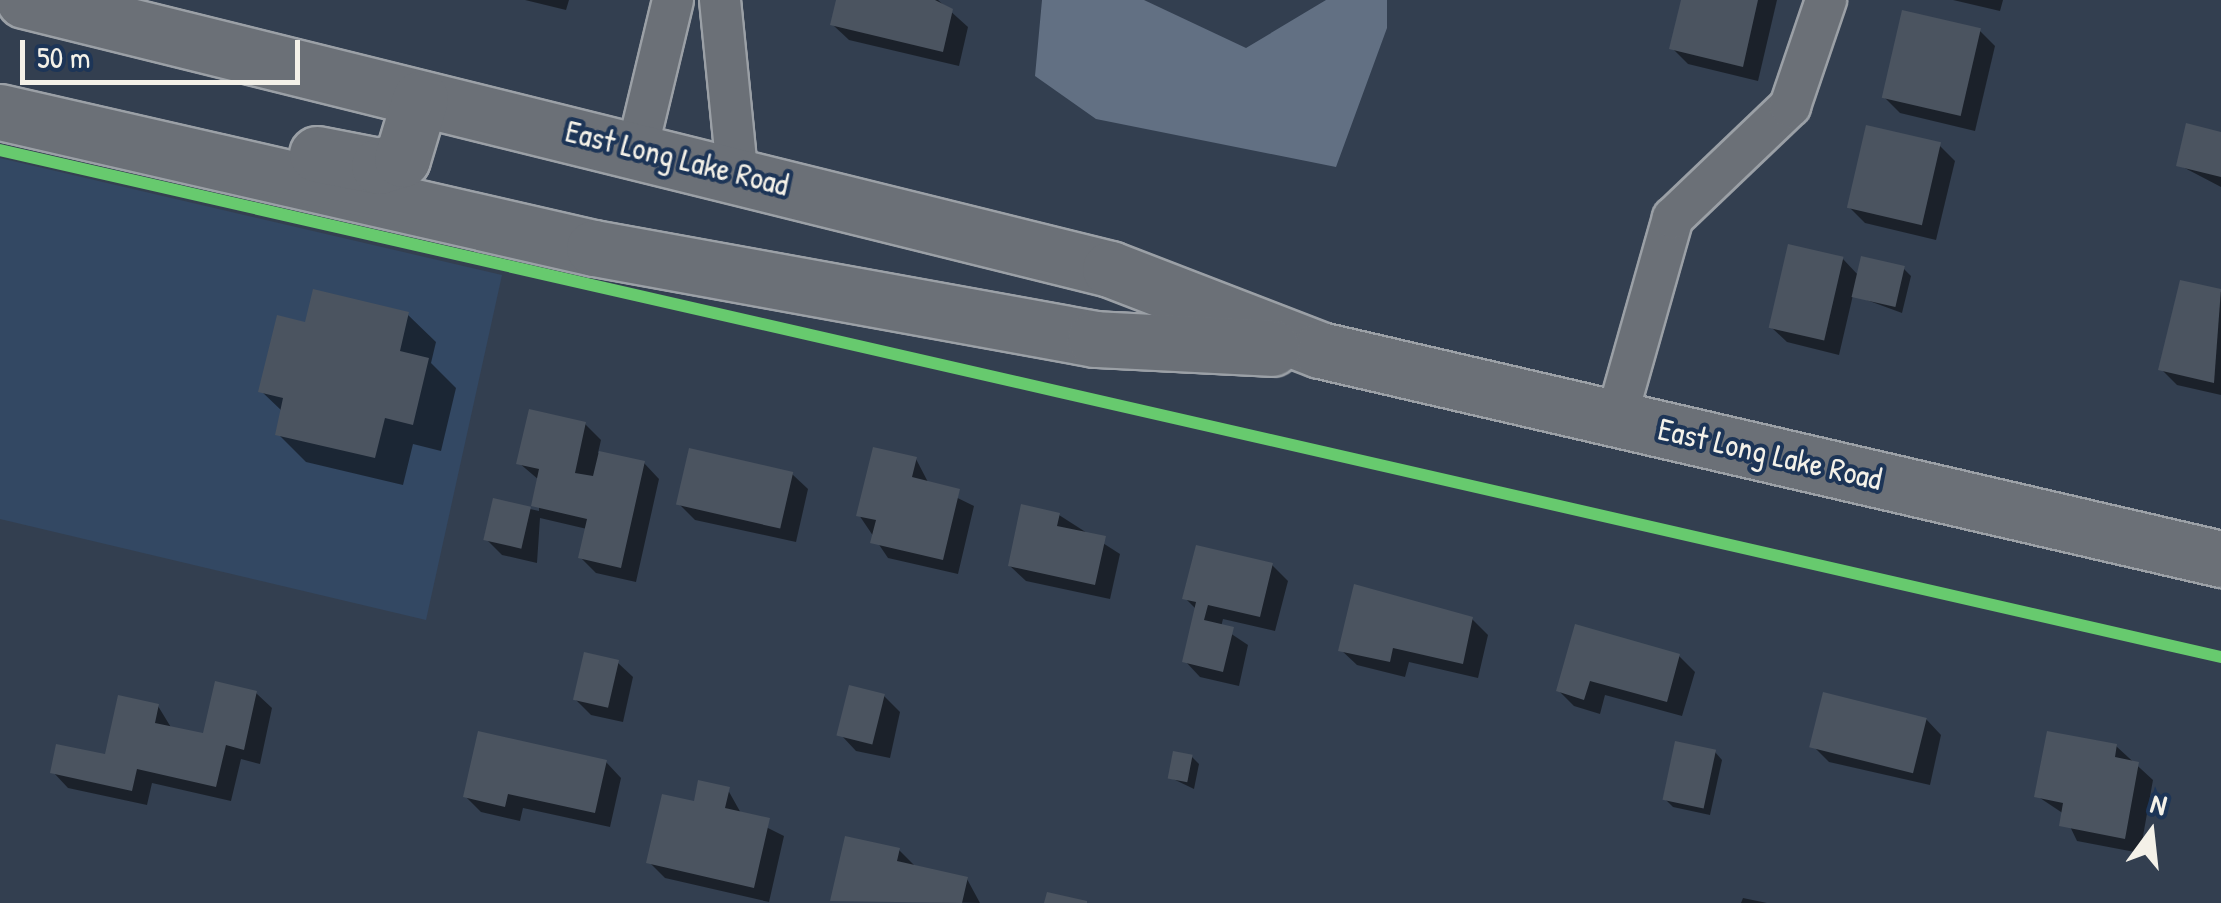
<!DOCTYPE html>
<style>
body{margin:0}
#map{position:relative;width:2221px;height:903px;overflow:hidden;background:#333f50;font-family:"Patrick Hand",sans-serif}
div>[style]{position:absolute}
.built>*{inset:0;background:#334863}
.water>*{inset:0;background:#627083}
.shadow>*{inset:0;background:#0007}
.building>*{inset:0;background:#4b5460;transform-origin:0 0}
.roads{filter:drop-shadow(2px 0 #9ba0a6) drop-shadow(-2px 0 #9ba0a6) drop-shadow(0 2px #9ba0a6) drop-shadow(0 -2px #9ba0a6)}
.minor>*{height:40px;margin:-20px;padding:0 20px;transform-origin:20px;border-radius:20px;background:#6b7077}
.secondary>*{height:55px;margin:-27.5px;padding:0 27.5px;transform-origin:27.5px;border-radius:27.5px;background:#6b7077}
.cycleway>*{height:12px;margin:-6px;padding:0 6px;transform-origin:6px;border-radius:6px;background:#67ca6e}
span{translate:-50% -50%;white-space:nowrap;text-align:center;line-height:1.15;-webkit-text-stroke:8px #1d3557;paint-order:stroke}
.street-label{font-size:32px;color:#f4f1e8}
.north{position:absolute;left:2101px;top:783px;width:100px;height:100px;-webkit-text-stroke:8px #1d3557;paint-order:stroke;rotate:15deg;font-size:28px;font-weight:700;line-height:40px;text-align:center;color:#f4f1e8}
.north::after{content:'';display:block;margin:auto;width:35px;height:45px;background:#f4f1e8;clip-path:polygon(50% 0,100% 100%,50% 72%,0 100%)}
.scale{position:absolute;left:20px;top:40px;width:280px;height:45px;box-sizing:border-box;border:5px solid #f4f1e8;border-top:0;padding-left:12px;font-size:30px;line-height:35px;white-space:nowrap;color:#f4f1e8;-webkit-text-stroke:8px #1d3557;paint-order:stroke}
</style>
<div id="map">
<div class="built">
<i style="clip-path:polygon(0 158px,502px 275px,426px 620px,0 519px)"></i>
</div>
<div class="water">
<i style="clip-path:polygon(1042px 0,1144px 0,1246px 48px,1326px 0,1387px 0,1387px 28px,1336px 167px,1096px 119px,1035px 76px)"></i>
</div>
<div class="shadow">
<i style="clip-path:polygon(525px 0,569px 0,566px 10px)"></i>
<i style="clip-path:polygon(839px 0,938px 0,968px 27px,959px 66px,849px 40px,833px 25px)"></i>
<i style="clip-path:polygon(1684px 0,1777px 0,1758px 81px,1688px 64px,1672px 48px)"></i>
<i style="clip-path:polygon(1953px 0,2003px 0,2000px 11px)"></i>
<i style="clip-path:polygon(1980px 31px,1995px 46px,1975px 131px,1900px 113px,1884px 97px)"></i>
<i style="clip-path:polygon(2221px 134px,2221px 212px,2221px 187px,2179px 165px)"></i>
<i style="clip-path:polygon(1939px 145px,1955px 161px,1936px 240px,1865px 223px,1849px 207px)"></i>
<i style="clip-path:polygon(1843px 259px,1859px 276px,1904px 269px,1911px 276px,1902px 313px,1853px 295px,1839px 355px,1787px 342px,1771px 327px)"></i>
<i style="clip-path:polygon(2181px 283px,2221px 292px,2221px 395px,2177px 385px,2161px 369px)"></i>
<i style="clip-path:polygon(407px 314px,436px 342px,431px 363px,456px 388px,441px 451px,413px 444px,403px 485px,306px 462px,278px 434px,283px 412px,261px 391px,307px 325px)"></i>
<i style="clip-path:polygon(585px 424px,601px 440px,598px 453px,644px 463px,659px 479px,636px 582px,596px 573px,581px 558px,587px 529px,540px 518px,537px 563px,502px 555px,486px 539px,495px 501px,539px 511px,539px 480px,519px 463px)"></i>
<i style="clip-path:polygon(916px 459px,929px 484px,974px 506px,958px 574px,888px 558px,859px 515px)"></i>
<i style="clip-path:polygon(792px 474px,808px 489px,796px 542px,695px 520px,679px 504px)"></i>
<i style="clip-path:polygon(1059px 515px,1120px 554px,1110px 599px,1026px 581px,1010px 566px)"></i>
<i style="clip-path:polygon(1272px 565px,1288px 581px,1275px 631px,1223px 619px,1221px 627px,1248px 645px,1239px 686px,1200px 677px,1185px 661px,1197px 610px,1185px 598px)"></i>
<i style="clip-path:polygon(1472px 619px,1488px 635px,1478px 678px,1409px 662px,1405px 677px,1357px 665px,1341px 650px)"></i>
<i style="clip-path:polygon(1577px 627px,1679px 656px,1695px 672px,1682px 716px,1605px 695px,1600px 714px,1574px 706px,1559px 691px)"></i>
<i style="clip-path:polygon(617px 662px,633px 677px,623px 722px,591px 715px,576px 700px)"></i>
<i style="clip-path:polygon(256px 693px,272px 708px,260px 764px,241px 759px,231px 801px,152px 783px,147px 805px,68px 788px,53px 772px,106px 757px,158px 706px,172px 729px,205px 736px)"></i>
<i style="clip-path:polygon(884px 696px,900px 712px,890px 758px,856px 751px,841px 735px)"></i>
<i style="clip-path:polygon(1926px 719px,1941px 735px,1930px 785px,1829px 762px,1813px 746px)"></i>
<i style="clip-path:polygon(2116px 746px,2153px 780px,2140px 853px,2077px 841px,2064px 814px,2037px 796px)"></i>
<i style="clip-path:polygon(1715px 752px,1722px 760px,1710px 815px,1673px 807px,1665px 799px)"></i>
<i style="clip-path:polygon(1192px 757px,1199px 764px,1194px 789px,1169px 777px)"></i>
<i style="clip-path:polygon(606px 762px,621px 778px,610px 827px,523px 808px,520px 821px,481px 812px,466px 797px)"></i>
<i style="clip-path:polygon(728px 790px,742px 815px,784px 836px,769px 902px,665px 878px,649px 862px,696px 804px)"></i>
<i style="clip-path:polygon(899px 850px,915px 866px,967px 879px,980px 903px,833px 900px)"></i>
<i style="clip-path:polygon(1743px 898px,1767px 903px,1741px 903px)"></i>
</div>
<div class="building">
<i style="clip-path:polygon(836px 0,935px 0,953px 9px,943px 52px,830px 25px)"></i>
<i style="clip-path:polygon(1681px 0,1758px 0,1743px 67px,1669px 49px)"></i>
<i style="left:1902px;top:10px;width:81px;height:90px;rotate:13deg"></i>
<i style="clip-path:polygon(2186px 123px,2221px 132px,2221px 177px,2176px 166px)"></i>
<i style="left:1866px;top:125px;width:77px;height:85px;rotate:13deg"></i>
<i style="left:1788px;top:244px;width:57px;height:86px;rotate:13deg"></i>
<i style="left:1861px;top:256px;width:45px;height:42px;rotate:13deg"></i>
<i style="clip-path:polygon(2180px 280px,2221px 289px,2214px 383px,2158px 370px)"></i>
<i style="clip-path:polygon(313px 289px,409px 312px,400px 351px,429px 358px,413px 425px,385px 418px,375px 458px,275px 435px,283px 398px,258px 392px,277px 315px,305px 322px)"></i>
<i style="clip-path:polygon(529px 409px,586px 422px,575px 473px,593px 476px,599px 451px,645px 461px,621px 568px,578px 558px,587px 519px,531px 506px,539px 469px,516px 464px)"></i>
<i style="clip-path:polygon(873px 447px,917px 457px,912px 477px,960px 489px,943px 560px,870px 543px,876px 520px,856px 516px)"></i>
<i style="left:689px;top:448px;width:107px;height:58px;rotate:13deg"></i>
<i style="left:493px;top:498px;width:39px;height:43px;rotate:13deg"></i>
<i style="clip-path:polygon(1021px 504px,1060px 513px,1057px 526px,1106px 536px,1095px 585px,1008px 566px)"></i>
<i style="clip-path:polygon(1196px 545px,1273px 563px,1260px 617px,1208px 605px,1204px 620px,1234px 627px,1223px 672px,1182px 662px,1196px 602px,1182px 599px)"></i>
<i style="clip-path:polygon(1354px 584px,1473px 617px,1463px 664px,1393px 648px,1390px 662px,1338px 651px)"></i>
<i style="clip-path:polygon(1575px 624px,1680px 654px,1667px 702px,1590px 681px,1584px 700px,1556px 691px)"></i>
<i style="left:584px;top:652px;width:36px;height:49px;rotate:13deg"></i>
<i style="clip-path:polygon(215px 681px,257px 691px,244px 750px,226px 745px,216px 787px,137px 769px,132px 791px,50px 773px,56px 744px,105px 754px,118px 695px,159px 704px,155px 723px,203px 733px)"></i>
<i style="left:849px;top:685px;width:37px;height:52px;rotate:14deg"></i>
<i style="left:1823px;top:692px;width:107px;height:57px;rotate:14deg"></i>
<i style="clip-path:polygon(478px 731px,607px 760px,595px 813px,508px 794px,505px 807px,463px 797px)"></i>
<i style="clip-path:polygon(2047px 731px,2117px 744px,2115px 757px,2139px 762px,2125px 839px,2059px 826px,2063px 803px,2034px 797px)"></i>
<i style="left:1675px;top:741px;width:42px;height:60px;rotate:12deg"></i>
<i style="left:1173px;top:751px;width:20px;height:28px;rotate:11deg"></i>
<i style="clip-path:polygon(698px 780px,730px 787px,725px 808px,770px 818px,754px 888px,646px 863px,662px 794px,694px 801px)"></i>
<i style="clip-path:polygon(845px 836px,900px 848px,897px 861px,968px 877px,962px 903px,830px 901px)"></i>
<i style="clip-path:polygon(1047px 892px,1087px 901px,1087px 903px,1044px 903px)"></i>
</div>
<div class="roads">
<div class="minor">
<i style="left:720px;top:0;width:171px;rotate:84.3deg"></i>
<i style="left:638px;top:146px;width:150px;rotate:-76.5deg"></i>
<i style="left:1616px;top:419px;width:209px;rotate:-74.2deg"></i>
<i style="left:1673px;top:218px;width:162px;rotate:-43.7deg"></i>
<i style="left:1790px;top:106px;width:112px;rotate:-71.2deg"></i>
</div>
<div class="secondary">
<i style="left:24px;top:0;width:1119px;rotate:13.91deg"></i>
<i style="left:1110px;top:269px;width:225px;rotate:21.1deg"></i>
<i style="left:1320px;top:350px;width:925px;rotate:13.06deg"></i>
<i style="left:0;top:112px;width:609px;rotate:12.9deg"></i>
<i style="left:594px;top:248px;width:509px;rotate:10.29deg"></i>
<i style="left:1095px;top:339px;width:177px;rotate:2.9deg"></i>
<i style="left:317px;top:154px;width:63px;rotate:11deg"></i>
<i style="left:379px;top:166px;width:24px;rotate:-17deg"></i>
<i style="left:402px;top:159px;width:63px;rotate:-73.3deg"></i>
</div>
</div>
<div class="cycleway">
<i style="left:0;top:150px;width:2278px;rotate:12.86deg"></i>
</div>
<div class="street-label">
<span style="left:677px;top:158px;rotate:14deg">East Long Lake Road</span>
<span style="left:1770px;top:454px;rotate:13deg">East Long Lake Road</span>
</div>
<div class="north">N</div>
<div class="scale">50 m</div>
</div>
